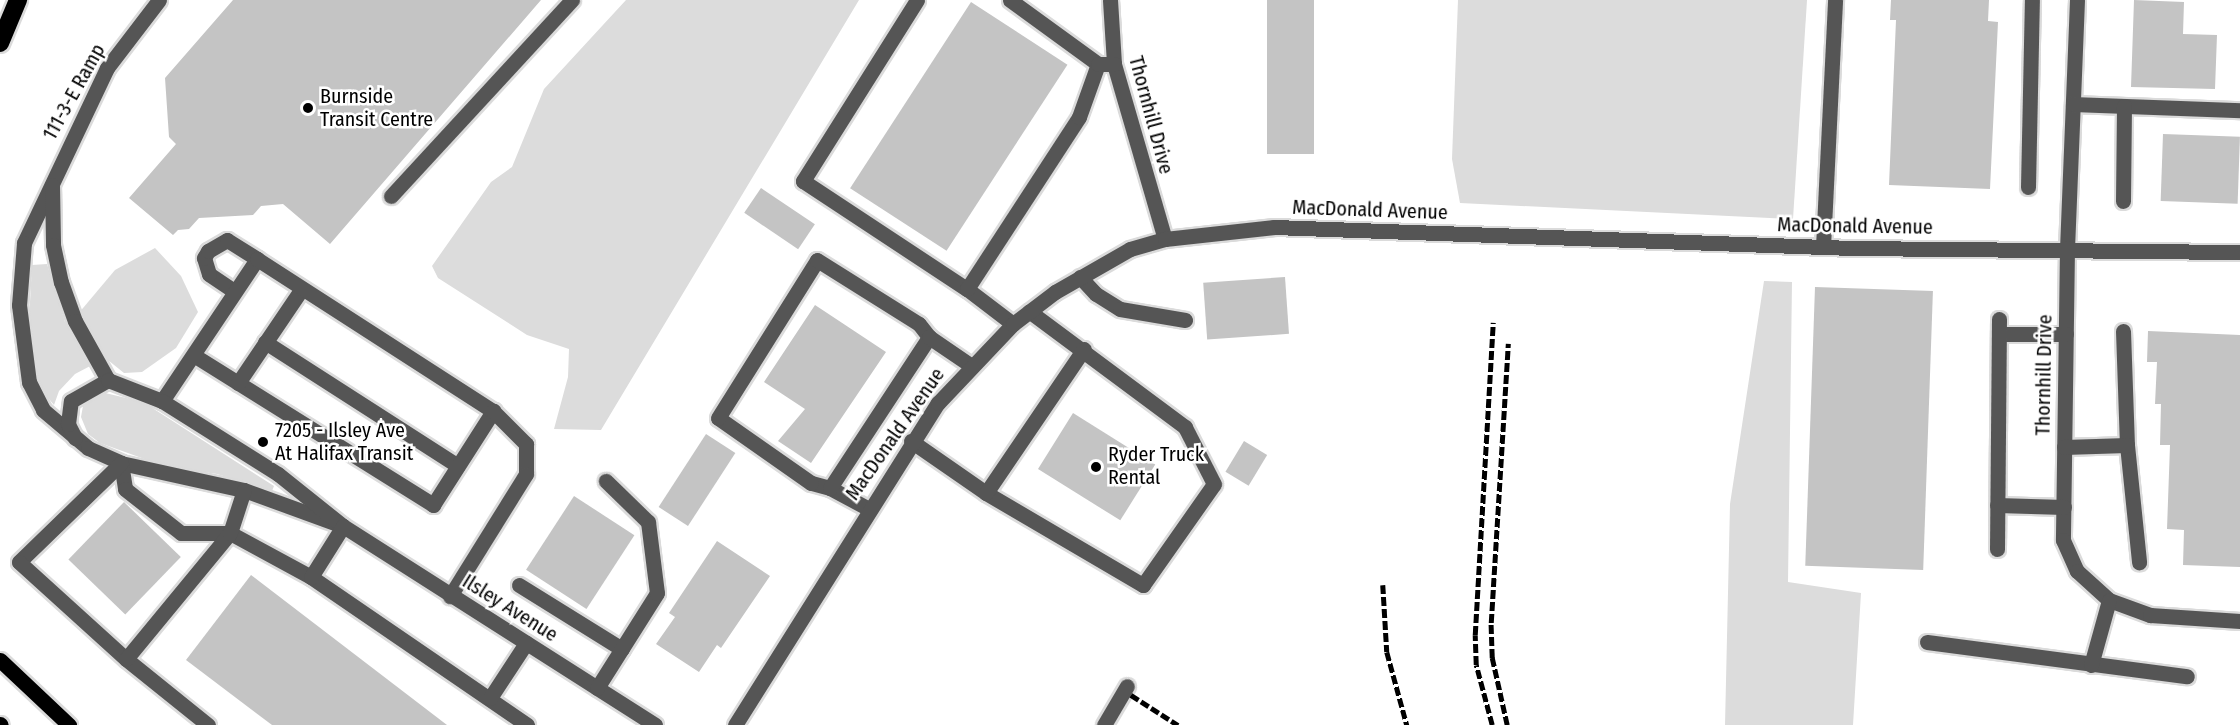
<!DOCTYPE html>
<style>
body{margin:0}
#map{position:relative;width:2240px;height:725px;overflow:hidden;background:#fff;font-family:"Fira Sans Condensed",sans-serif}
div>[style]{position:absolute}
.green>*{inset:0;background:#dcdcdc}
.building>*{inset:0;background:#c4c4c4;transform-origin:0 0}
.roads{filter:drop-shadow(2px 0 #dbdbdb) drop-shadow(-2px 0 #dbdbdb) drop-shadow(0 2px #dbdbdb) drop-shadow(0 -2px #dbdbdb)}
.minor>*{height:15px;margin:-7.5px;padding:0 7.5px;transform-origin:7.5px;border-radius:7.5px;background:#555}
.major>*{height:15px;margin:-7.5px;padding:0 7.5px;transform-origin:7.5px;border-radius:7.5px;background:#000}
.highway>*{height:18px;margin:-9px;padding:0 9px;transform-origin:9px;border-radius:9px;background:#000}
.rail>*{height:4.5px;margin-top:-2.25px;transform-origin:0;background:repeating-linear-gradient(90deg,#000 0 9px,transparent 0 12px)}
.dots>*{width:16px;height:16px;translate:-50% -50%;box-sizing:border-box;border:3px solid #fff;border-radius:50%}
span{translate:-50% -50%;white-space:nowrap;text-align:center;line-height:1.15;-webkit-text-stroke:5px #fff;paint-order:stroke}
.street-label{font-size:20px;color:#000}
.poi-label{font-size:20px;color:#000}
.left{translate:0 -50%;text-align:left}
</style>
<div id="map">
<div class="green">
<i style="clip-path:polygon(626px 0,859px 0,601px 430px,554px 429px,568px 377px,569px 349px,527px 335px,438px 278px,432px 266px,491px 182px,512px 167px,544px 89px)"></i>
<i style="clip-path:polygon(1458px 0,1807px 0,1793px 219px,1460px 203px,1452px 159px)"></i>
<i style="clip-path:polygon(155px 248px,181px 276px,198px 312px,176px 348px,142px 372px,124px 373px,93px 348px,78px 314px,115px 270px)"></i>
<i style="clip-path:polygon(47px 264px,65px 322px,94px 364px,75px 374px,59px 391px,54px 405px,44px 393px,34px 367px,29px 320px,32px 265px)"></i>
<i style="clip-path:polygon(1764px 281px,1792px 282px,1788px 582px,1861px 593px,1853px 725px,1725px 725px,1730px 504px)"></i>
<i style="clip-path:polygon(101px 392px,143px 402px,274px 486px,272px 491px,217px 474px,164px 466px,100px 443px,88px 434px,81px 417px,83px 406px)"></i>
</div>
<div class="building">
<i style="clip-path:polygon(233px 0,541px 0,330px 244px,283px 204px,261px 206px,253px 215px,199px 218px,189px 229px,178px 230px,173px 235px,129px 198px,176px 144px,169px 137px,165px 78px)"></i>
<i style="left:1267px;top:0;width:47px;height:154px"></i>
<i style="clip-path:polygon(1891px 0,1989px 0,1988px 21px,1998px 22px,1990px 189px,1889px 185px,1896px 20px,1890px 20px)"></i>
<i style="clip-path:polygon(2134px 0,2184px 2px,2183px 34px,2217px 35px,2215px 89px,2131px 87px)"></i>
<i style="left:971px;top:2px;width:115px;height:222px;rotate:33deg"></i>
<i style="left:2163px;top:134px;width:77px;height:67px;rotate:2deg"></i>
<i style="left:761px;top:188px;width:65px;height:30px;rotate:34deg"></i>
<i style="left:1285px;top:277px;width:57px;height:82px;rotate:86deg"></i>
<i style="left:1815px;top:287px;width:118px;height:279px;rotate:2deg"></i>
<i style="clip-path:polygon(815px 305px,886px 352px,811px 463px,778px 441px,805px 409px,764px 382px)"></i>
<i style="clip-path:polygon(2148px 331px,2240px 335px,2240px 567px,2183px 565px,2184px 530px,2167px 529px,2170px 445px,2160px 445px,2161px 404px,2155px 404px,2157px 362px,2147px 362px)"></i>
<i style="left:1073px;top:413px;width:97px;height:66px;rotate:32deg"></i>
<i style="left:706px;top:434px;width:35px;height:87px;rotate:33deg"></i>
<i style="left:1244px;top:441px;width:27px;height:36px;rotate:31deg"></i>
<i style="left:574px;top:496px;width:72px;height:88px;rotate:33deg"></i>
<i style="left:124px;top:502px;width:79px;height:80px;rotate:44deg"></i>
<i style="clip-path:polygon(717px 541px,770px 576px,721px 648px,717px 645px,699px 672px,656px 644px,675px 617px,669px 613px)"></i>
<i style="clip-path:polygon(251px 575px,447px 725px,272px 725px,186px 660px)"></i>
</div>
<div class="roads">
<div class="minor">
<i style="left:159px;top:0;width:86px;rotate:127.4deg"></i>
<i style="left:107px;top:68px;width:194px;rotate:115.4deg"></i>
<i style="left:24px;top:243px;width:62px;rotate:94.6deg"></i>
<i style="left:19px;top:305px;width:78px;rotate:82.6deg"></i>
<i style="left:29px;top:382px;width:31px;rotate:63deg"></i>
<i style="left:43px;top:410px;width:59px;rotate:40.2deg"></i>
<i style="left:88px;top:448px;width:36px;rotate:24deg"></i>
<i style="left:121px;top:463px;width:126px;rotate:12.4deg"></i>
<i style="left:244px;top:490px;width:105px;rotate:20deg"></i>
<i style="left:917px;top:0;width:214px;rotate:122.2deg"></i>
<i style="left:803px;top:181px;width:196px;rotate:33.4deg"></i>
<i style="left:1010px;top:0;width:109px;rotate:36deg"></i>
<i style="left:1110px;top:0;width:64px;rotate:86.4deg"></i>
<i style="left:1114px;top:64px;width:182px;rotate:73.8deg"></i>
<i style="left:2077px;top:0;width:248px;rotate:92.3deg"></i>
<i style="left:2067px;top:248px;width:292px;rotate:90.8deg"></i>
<i style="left:2063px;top:540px;width:34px;rotate:66deg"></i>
<i style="left:2077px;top:571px;width:43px;rotate:42.2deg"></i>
<i style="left:2109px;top:600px;width:44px;rotate:20.1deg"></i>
<i style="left:2150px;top:615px;width:90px;rotate:3.8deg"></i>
<i style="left:2073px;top:104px;width:167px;rotate:2.1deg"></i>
<i style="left:52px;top:185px;width:60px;rotate:89deg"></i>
<i style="left:53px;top:245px;width:38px;rotate:78deg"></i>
<i style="left:61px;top:282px;width:41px;rotate:70.3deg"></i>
<i style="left:75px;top:321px;width:68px;rotate:60.8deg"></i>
<i style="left:2028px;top:187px;width:187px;rotate:-88.8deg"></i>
<i style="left:391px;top:196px;width:267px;rotate:-47.3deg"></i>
<i style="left:2123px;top:201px;width:95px;rotate:-89.4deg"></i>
<i style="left:1823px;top:247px;width:247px;rotate:-87.2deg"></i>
<i style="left:1080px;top:277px;width:23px;rotate:47deg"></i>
<i style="left:1096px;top:294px;width:28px;rotate:32deg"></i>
<i style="left:1120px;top:309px;width:66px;rotate:9.6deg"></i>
<i style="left:234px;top:291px;width:30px;rotate:-146deg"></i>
<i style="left:209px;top:274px;width:17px;rotate:-107deg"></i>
<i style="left:204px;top:258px;width:8px;rotate:-60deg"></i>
<i style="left:208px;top:251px;width:22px;rotate:-30deg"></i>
<i style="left:227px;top:240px;width:36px;rotate:32deg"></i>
<i style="left:1013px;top:324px;width:58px;rotate:-142.7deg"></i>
<i style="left:967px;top:289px;width:205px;rotate:-56.9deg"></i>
<i style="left:1079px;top:117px;width:56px;rotate:-70.3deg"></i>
<i style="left:1098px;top:64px;width:16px"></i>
<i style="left:2123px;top:331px;width:114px;rotate:88deg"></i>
<i style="left:2127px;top:445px;width:118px;rotate:84.1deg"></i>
<i style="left:1999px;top:334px;width:67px"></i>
<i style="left:265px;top:342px;width:229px;rotate:32.7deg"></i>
<i style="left:195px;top:356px;width:281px;rotate:32deg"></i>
<i style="left:433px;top:505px;width:112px;rotate:-57.4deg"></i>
<i style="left:238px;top:383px;width:112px;rotate:-55.9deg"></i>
<i style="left:162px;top:401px;width:171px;rotate:-56.2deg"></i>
<i style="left:257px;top:259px;width:281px;rotate:32.8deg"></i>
<i style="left:493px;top:411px;width:47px;rotate:45deg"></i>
<i style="left:526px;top:444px;width:30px;rotate:90deg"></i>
<i style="left:526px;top:474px;width:144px;rotate:121.9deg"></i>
<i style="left:75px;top:438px;width:16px;rotate:-117deg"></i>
<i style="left:68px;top:424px;width:23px;rotate:-83deg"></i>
<i style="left:71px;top:401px;width:43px;rotate:-29.6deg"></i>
<i style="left:108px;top:380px;width:58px;rotate:21.3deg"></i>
<i style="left:162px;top:401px;width:137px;rotate:32.2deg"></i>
<i style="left:278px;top:474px;width:83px;rotate:38.7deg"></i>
<i style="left:343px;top:526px;width:370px;rotate:32.5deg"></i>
<i style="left:911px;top:441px;width:91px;rotate:34.7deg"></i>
<i style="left:986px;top:493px;width:182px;rotate:30.4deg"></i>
<i style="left:1143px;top:585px;width:123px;rotate:-54.9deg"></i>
<i style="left:1214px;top:484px;width:64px;rotate:-117deg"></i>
<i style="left:1185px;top:427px;width:194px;rotate:-143.4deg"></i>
<i style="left:2064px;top:447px;width:63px;rotate:-1.8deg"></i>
<i style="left:121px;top:463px;width:26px;rotate:81deg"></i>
<i style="left:125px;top:489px;width:71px;rotate:38.2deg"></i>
<i style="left:181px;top:533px;width:49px"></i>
<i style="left:230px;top:533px;width:92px;rotate:28.5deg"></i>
<i style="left:311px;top:577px;width:262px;rotate:34.4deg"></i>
<i style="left:121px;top:463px;width:142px;rotate:135.9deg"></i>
<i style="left:19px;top:562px;width:144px;rotate:42.2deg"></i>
<i style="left:830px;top:488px;width:20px;rotate:-165deg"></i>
<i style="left:811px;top:483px;width:113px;rotate:-145deg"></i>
<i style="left:718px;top:418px;width:186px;rotate:-57.9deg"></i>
<i style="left:817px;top:260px;width:120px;rotate:32.1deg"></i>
<i style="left:919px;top:324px;width:16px;rotate:52deg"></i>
<i style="left:986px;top:493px;width:174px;rotate:-55.8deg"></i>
<i style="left:1997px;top:505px;width:67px;rotate:1.7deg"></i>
<i style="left:869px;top:509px;width:44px;rotate:-151.7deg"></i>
<i style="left:830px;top:488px;width:181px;rotate:-56.7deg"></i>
<i style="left:929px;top:337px;width:50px;rotate:34.3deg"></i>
<i style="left:1997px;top:549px;width:230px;rotate:-89.5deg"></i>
<i style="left:311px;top:577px;width:60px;rotate:-57.9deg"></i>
<i style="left:519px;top:585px;width:121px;rotate:31.9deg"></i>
<i style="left:1927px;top:642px;width:262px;rotate:7.5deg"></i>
<i style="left:2091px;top:665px;width:67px;rotate:-74.5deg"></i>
<i style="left:597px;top:688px;width:112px;rotate:-57.7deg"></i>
<i style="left:657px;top:593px;width:72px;rotate:-97.2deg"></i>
<i style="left:648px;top:522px;width:59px;rotate:-135.7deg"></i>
<i style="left:490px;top:698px;width:66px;rotate:-56.8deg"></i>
<i style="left:208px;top:725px;width:105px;rotate:-141.2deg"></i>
<i style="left:126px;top:659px;width:163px;rotate:-50.5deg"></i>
<i style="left:230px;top:533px;width:45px;rotate:-72deg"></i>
<i style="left:735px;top:725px;width:381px;rotate:-57.8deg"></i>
<i style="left:938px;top:403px;width:109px;rotate:-46.5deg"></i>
<i style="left:1013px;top:324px;width:53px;rotate:-37.3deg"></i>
<i style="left:1055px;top:292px;width:86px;rotate:-29.8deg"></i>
<i style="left:1130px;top:249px;width:36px;rotate:-16deg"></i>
<i style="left:1165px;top:239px;width:110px;rotate:-6.3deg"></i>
<i style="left:1274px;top:227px;width:579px;rotate:2.08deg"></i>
<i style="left:1853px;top:248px;width:387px;rotate:0.6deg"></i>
<i style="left:1104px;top:725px;width:45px;rotate:-59.5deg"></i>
</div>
<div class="major">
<i style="left:0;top:660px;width:95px;rotate:43.3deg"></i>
<i style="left:0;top:724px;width:1px;rotate:45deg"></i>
</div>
<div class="highway">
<i style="left:0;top:43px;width:47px;rotate:-67.3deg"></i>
</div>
</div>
<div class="rail">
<i style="left:1383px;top:585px;width:67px;rotate:86.6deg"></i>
<i style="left:1387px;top:652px;width:76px;rotate:74.7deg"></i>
<i style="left:1131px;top:695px;width:56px;rotate:32.6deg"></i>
<i style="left:1492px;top:725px;width:62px;rotate:-104.9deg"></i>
<i style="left:1476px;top:665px;width:30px;rotate:-92deg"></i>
<i style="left:1475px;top:635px;width:313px;rotate:-86.7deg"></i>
<i style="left:1507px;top:725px;width:69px;rotate:-102.6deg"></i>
<i style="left:1492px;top:658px;width:35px;rotate:-92deg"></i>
<i style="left:1491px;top:623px;width:280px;rotate:-86.5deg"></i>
</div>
<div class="dots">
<i style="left:308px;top:108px;background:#000"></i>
<i style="left:263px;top:442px;background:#000"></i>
<i style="left:1096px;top:467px;background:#000"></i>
</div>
<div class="street-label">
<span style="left:74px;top:92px;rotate:-61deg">111-3-E Ramp</span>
<span style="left:1151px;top:115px;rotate:75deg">Thornhill Drive</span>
<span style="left:1370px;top:210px;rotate:2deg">MacDonald Avenue</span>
<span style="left:1855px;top:226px;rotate:1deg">MacDonald Avenue</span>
<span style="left:2044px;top:375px;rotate:-89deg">Thornhill Drive</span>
<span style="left:895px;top:434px;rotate:-55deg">MacDonald Avenue</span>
<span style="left:510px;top:608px;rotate:32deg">Ilsley Avenue</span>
</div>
<div class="poi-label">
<span class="left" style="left:320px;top:108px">Burnside<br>Transit Centre</span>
<span class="left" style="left:275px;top:442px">7205 - Ilsley Ave<br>At Halifax Transit</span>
<span class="left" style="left:1108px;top:466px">Ryder Truck<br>Rental</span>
</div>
</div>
